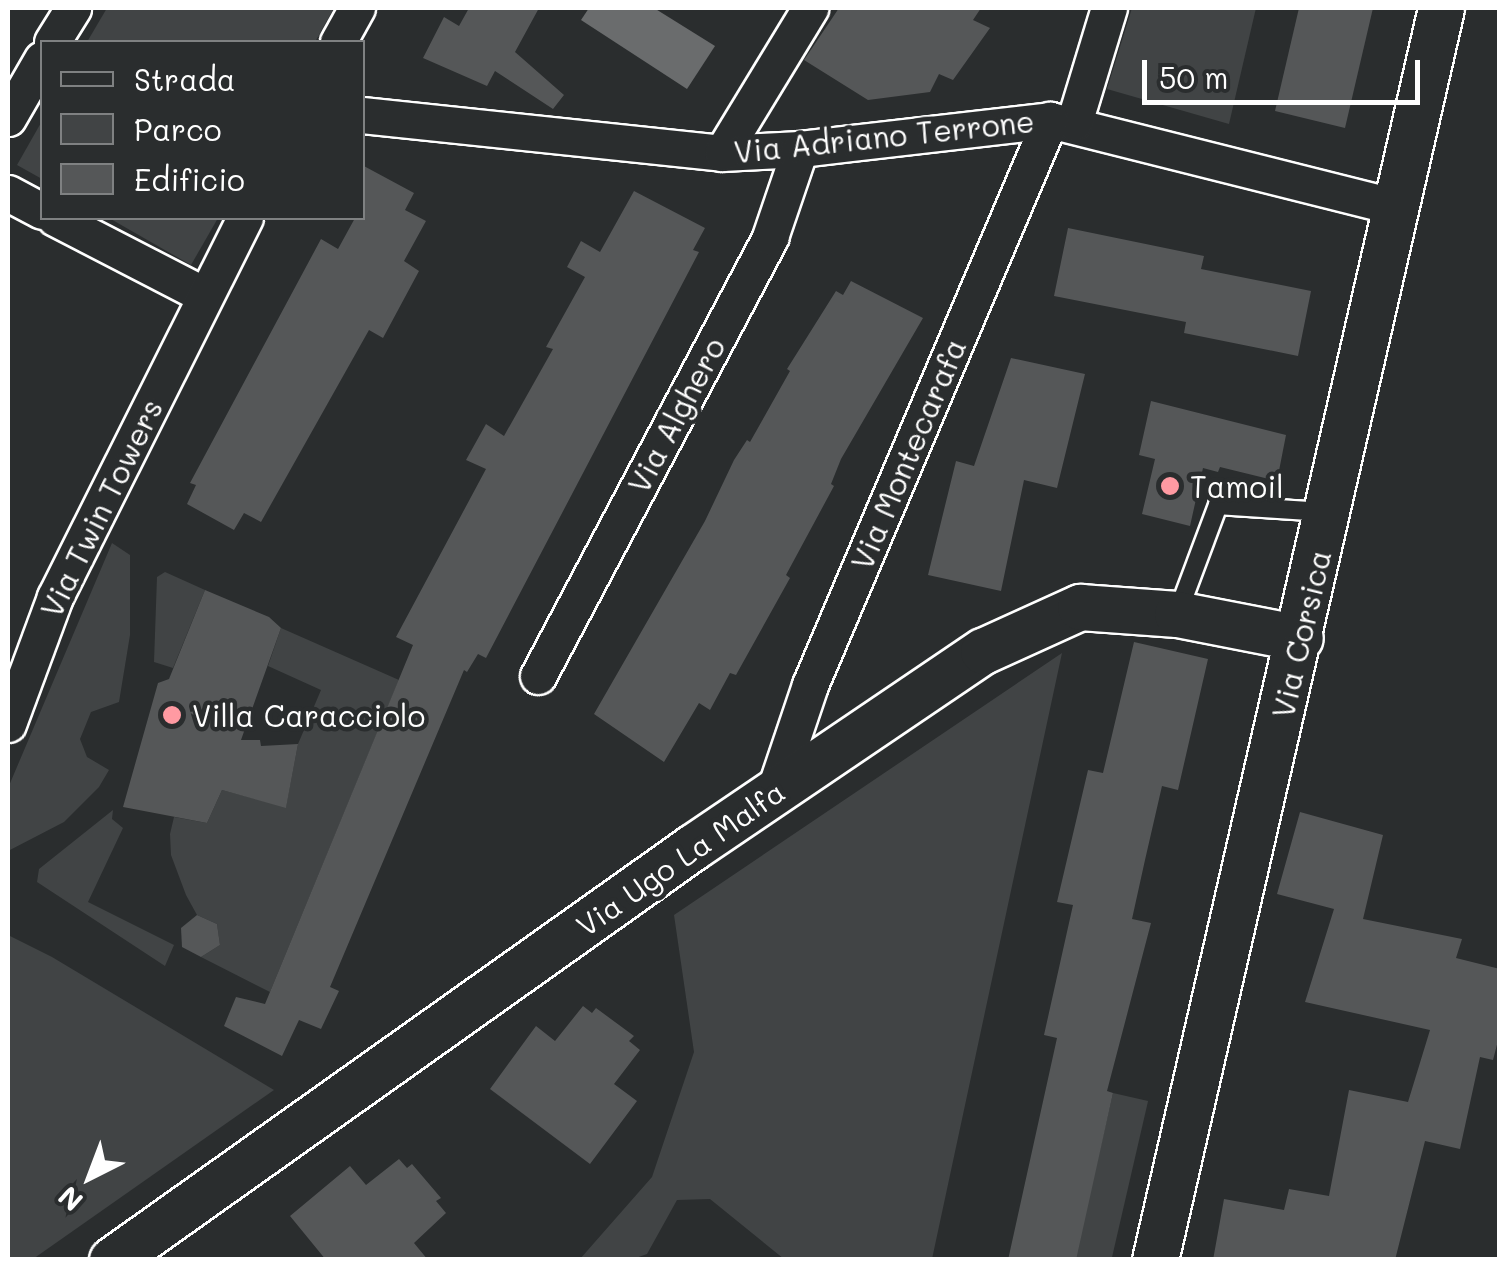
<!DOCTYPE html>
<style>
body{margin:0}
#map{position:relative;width:1507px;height:1267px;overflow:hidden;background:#2a2d2e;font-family:Mali,sans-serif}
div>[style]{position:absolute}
.green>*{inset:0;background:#414445;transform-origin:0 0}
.water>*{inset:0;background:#6a6c6d}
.building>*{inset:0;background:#555758}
.roads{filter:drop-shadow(2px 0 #fff) drop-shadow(-2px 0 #fff) drop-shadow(0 2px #fff) drop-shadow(0 -2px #fff)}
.service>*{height:18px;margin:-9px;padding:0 9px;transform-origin:9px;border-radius:9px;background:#2a2d2e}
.minor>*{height:35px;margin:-17.5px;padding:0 17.5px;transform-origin:17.5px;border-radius:17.5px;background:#2a2d2e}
.tertiary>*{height:45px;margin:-22.5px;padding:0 22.5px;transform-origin:22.5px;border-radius:22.5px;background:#2a2d2e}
.dots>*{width:28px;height:28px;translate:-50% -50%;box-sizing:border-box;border:5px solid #2a2d2e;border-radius:50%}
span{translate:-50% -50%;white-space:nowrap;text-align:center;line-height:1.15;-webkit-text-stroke:9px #2a2d2e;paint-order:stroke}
.street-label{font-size:30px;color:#fff}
.poi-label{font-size:30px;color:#fff}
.left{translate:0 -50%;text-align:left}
.frame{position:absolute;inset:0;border:10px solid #fff;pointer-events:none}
.legend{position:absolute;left:40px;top:40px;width:325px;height:180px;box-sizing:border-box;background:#2a2d2e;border:2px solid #7f8182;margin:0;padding:12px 18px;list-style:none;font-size:30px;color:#fff}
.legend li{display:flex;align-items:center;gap:20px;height:50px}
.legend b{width:50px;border:2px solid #7f8182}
.north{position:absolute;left:40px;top:1127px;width:100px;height:100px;-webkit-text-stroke:8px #2a2d2e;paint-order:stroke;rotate:222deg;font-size:28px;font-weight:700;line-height:40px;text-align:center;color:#fff}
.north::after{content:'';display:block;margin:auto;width:35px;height:45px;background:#fff;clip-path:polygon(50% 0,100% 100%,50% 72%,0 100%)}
.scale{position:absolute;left:1142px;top:60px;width:278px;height:45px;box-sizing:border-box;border:5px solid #fff;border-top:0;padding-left:12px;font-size:30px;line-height:35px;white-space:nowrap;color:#fff;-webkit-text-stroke:8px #2a2d2e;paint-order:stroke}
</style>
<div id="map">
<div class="green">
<i style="clip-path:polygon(107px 8px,334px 8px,315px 42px,87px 42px)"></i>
<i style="clip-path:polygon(1132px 8px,1256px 8px,1229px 124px,1107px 89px)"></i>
<i style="clip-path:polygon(42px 121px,42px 179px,17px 165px)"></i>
<i style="clip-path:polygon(109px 218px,218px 218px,191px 265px)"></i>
<i style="clip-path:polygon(112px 543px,130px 555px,130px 635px,119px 702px,91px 712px,80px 739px,87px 757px,109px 770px,99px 787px,64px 822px,8px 851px,8px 788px)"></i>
<i style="clip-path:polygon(165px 572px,205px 590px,173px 668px,154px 662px,157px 577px)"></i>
<i style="clip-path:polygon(281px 628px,399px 680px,270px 992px,201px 957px,220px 945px,217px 924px,197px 915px,186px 895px,171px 855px,170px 834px,174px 817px,207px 823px,222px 790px,286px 807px,298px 744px,321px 690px,268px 666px)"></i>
<i style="clip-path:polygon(1062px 653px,932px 1259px,784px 1259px,710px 1199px,677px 1200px,647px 1254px,633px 1259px,580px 1259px,652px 1177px,694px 1052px,674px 915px)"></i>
<i style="clip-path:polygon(113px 810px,112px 819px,123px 828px,88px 902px,174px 945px,165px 966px,37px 882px,39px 869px)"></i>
<i style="clip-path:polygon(8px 935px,52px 957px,274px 1090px,33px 1259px,8px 1259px)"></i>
<i style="left:1113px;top:1093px;width:36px;height:171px;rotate:13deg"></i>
</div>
<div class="water">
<i style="clip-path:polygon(589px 8px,654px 8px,715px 46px,687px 89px,581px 20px)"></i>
</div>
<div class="building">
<i style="clip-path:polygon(469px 8px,539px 8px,515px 52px,564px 95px,553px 109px,495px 71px,487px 86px,423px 58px,444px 17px,459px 26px)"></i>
<i style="clip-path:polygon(839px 8px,981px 8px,973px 20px,990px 28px,953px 80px,939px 74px,930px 92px,868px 100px,804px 60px)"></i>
<i style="clip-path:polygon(1299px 8px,1373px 8px,1345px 128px,1275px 111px)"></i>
<i style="clip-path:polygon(362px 165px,414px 193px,405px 210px,426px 221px,404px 261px,419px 271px,383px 338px,369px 330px,261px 522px,244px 513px,234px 530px,187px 504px,196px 485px,190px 483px,321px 239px,338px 249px,355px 218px,362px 218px)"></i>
<i style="clip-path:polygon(634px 191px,705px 228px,693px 250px,699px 252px,486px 658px,478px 654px,467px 672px,464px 670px,330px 987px,339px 991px,321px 1029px,299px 1020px,282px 1056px,224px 1026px,236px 997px,265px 1004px,413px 645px,396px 637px,486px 469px,466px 460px,486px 424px,504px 436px,553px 349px,546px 347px,585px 277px,567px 267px,581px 241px,600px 252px)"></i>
<i style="clip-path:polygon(1068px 228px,1204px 256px,1201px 269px,1311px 291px,1298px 356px,1184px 333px,1186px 322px,1054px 296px)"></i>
<i style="clip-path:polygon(851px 281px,923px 318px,841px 459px,831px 484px,834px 486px,786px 575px,790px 578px,736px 675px,730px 673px,710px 710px,699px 703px,664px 762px,594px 714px,705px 521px,734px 460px,747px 440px,750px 442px,790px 371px,787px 369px,836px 291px,843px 295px)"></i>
<i style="clip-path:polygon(1011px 358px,1085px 374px,1057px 488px,1024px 480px,1001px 591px,928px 575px,956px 461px,974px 466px)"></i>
<i style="clip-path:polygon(1151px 401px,1286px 435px,1277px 481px,1220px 467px,1218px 472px,1203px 468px,1190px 526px,1142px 514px,1155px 459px,1139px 455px)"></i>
<i style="clip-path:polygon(205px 590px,269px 617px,281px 628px,241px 740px,260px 740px,261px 746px,298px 744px,286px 808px,222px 790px,207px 823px,123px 807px,158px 683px,169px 679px)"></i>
<i style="clip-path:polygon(1134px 642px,1208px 659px,1178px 790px,1162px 786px,1145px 860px,1132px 919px,1151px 923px,1107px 1091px,1113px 1093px,1076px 1260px,1008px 1260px,1057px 1038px,1044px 1035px,1073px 905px,1057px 902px,1088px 770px,1103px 773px)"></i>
<i style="clip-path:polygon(1300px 812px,1383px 835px,1363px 919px,1462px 939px,1456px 958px,1500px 969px,1500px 1033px,1493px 1060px,1480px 1057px,1460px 1149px,1425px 1141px,1395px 1260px,1213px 1260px,1224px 1199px,1284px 1210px,1289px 1189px,1329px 1196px,1349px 1090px,1408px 1102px,1430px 1030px,1305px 1002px,1334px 909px,1277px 894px)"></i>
<i style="clip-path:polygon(197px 915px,217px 924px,220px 945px,201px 957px,182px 947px,181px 928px)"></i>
<i style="clip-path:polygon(583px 1006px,592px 1013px,596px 1008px,634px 1036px,629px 1041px,640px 1050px,614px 1084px,637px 1101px,590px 1164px,490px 1089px,536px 1026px,555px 1041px)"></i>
<i style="clip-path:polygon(399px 1159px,407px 1168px,412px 1164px,441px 1198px,436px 1201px,446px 1213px,414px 1243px,428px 1260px,326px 1260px,290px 1216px,350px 1166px,366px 1185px)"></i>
</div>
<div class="roads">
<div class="service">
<i style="left:1178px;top:612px;width:114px;rotate:-69.5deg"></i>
<i style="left:1218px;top:505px;width:105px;rotate:3.8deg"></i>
</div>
<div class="minor">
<i style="left:52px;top:42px;width:40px;rotate:-58deg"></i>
<i style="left:338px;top:42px;width:39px;rotate:-61deg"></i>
<i style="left:362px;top:115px;width:362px;rotate:6deg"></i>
<i style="left:722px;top:153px;width:78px;rotate:-2.9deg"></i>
<i style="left:800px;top:149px;width:252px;rotate:-6.6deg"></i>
<i style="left:1050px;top:120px;width:358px;rotate:14.1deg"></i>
<i style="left:8px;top:118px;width:68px;rotate:-60deg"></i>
<i style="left:1074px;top:123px;width:120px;rotate:-73.1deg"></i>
<i style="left:722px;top:153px;width:170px;rotate:-58.7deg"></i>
<i style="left:8px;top:193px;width:38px;rotate:28deg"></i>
<i style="left:55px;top:218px;width:168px;rotate:27.3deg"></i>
<i style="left:538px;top:676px;width:497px;rotate:-62.1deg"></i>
<i style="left:770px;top:237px;width:93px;rotate:-71.2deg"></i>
<i style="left:8px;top:724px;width:135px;rotate:-69.7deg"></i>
<i style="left:55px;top:597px;width:424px;rotate:-63.4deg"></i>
<i style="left:774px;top:792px;width:113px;rotate:-71.4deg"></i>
<i style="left:810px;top:685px;width:614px;rotate:-66.99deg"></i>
</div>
<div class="tertiary">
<i style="left:112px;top:1260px;width:713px;rotate:-35.41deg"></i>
<i style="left:693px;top:847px;width:350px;rotate:-34.1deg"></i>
<i style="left:983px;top:651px;width:107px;rotate:-24.4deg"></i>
<i style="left:1080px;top:607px;width:97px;rotate:4.1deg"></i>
<i style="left:1177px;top:614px;width:125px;rotate:11deg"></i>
<i style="left:1155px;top:1260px;width:1284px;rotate:-77.13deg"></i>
</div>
</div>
<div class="dots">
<i style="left:1170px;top:486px;background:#ff9aa2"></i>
<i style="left:172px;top:715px;background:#ff9aa2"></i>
</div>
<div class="street-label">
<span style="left:884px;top:136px;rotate:-6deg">Via Adriano Terrone</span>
<span style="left:676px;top:415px;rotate:-62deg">Via Alghero</span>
<span style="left:908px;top:454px;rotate:-67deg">Via Montecarafa</span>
<span style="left:101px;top:508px;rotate:-64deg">Via Twin Towers</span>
<span style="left:1301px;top:634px;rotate:-77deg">Via Corsica</span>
<span style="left:680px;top:858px;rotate:-35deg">Via Ugo La Malfa</span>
</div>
<div class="poi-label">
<span class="left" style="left:1190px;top:486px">Tamoil</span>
<span class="left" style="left:192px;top:715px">Villa Caracciolo</span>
</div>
<div class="frame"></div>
<ul class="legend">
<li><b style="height:12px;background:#2a2d2e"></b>Strada</li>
<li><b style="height:28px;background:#414445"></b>Parco</li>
<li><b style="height:28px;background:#555758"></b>Edificio</li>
</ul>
<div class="north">N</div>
<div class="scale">50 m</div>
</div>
